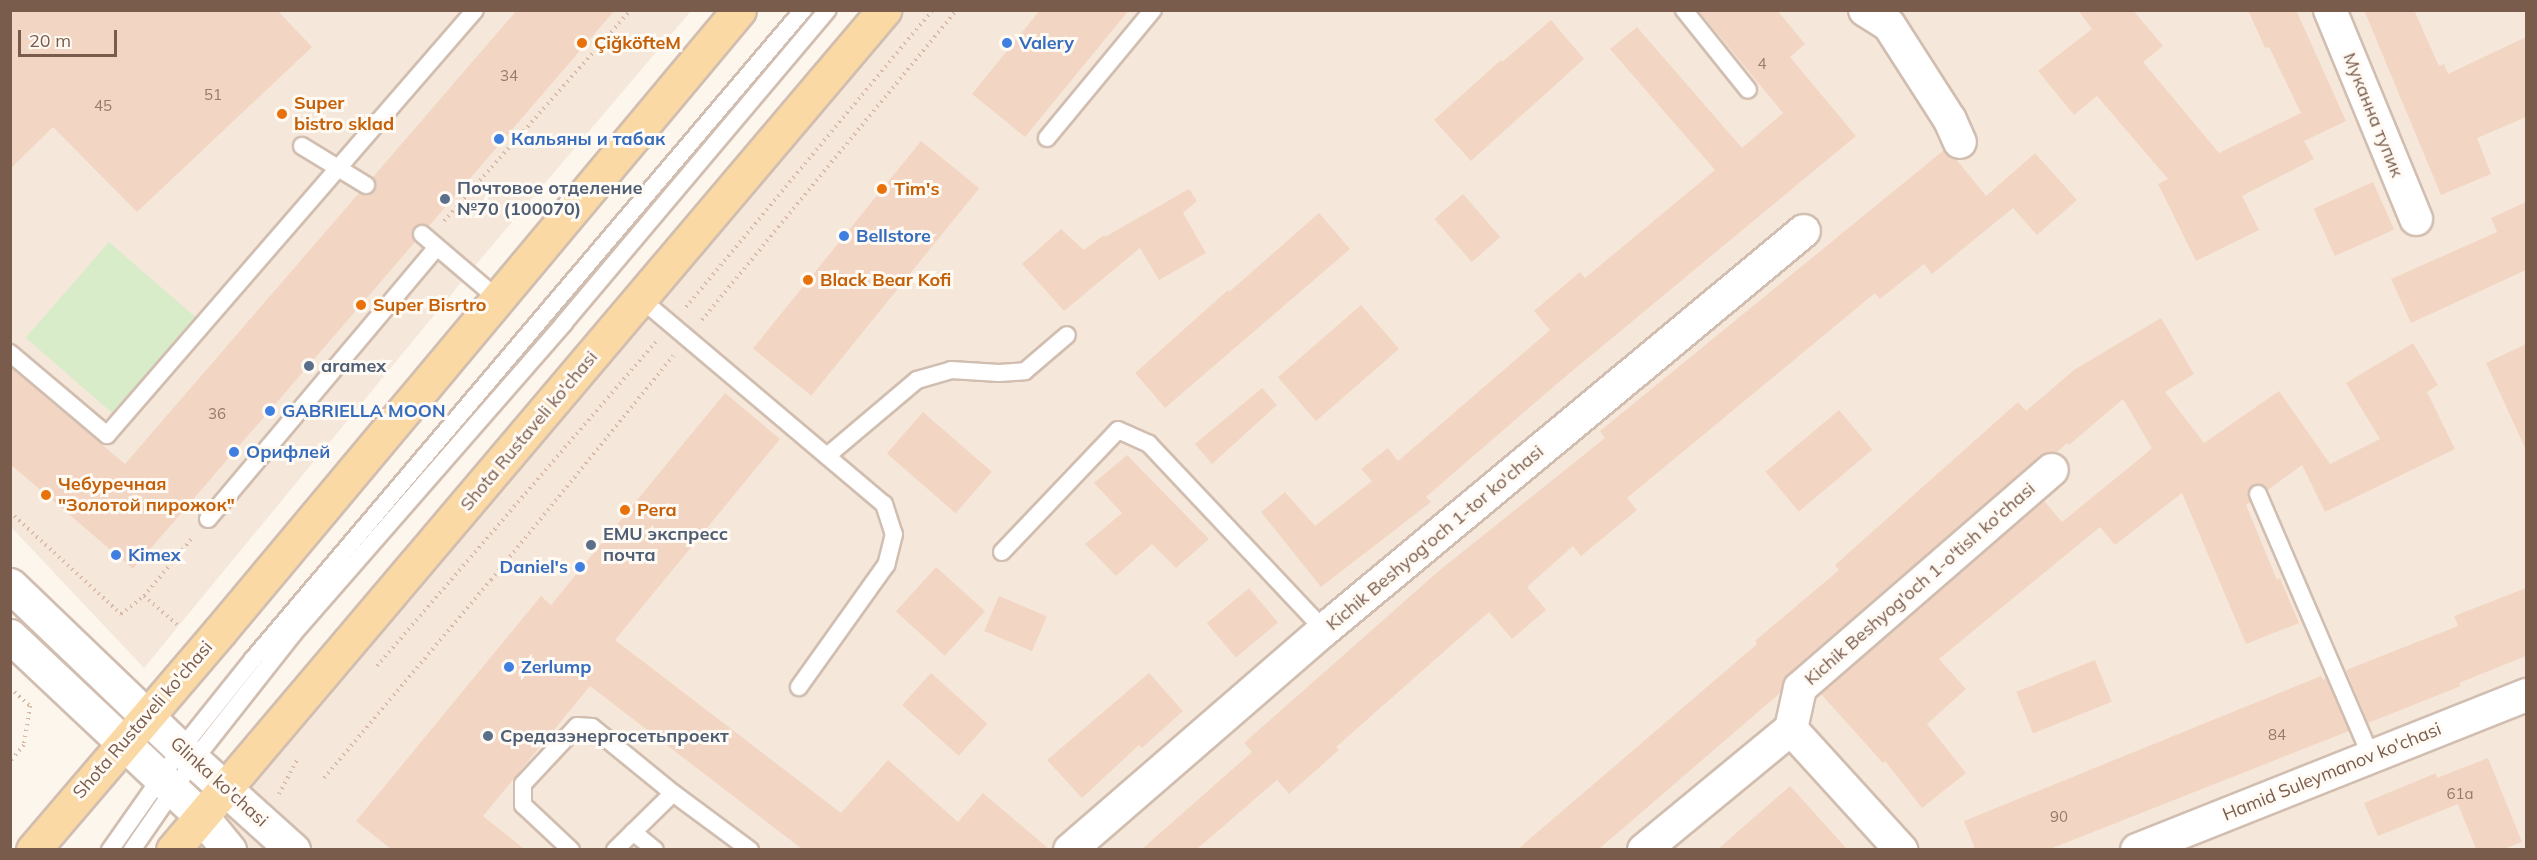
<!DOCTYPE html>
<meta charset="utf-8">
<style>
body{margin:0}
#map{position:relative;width:2537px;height:860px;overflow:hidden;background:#fdf6ec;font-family:Mulish,sans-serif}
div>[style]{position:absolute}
.residential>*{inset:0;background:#f5e8da}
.green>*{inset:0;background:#d8ecc9;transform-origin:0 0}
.building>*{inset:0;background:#f3d5c3;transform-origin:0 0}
.path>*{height:4px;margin-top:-2px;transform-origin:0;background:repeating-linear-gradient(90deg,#d9b8a5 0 1.5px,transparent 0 6px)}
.roads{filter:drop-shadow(2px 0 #d1beb0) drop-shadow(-2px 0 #d1beb0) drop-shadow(0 2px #d1beb0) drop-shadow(0 -2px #d1beb0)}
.service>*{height:16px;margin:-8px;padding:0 8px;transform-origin:8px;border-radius:8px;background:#fff}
.minor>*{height:32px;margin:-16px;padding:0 16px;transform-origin:16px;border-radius:16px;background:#fff}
.secondary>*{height:33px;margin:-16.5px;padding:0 16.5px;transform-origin:16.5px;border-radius:16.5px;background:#fff}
.primary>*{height:33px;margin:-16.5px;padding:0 16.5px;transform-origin:16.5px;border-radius:16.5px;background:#fbd9a5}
.dots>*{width:16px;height:16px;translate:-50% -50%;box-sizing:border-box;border:3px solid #fffaf3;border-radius:50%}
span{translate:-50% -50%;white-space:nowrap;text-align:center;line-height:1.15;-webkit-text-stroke:6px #fffaf3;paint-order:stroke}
.number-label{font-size:15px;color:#987a6a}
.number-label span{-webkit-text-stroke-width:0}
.food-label{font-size:18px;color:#c56008;font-weight:700}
.left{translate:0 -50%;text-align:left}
.shop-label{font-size:18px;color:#366cbe;font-weight:700}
.right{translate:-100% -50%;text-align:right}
.street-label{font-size:18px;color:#7a5c4d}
.service-label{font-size:18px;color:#4e5e75;font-weight:700}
.frame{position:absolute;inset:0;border:12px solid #7a5c4d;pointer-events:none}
.scale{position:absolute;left:18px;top:30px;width:99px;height:27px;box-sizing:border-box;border:3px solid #7a5c4d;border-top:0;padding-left:8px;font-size:18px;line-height:21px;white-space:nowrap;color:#7a5c4d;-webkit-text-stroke:4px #fffaf3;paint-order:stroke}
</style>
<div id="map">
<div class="residential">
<i style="clip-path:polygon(11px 11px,691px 11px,468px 274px,144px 668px,11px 527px)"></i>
<i style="clip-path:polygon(884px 11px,2526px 11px,2526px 849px,173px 850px)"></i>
</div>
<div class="green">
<i style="left:109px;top:242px;width:123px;height:127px;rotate:41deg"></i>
</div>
<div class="building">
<i style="clip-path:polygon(10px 10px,277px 10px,312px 47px,137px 212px,53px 127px,10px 169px)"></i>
<i style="clip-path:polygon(517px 10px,615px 10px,429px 226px,423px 224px,414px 227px,412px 233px,415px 242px,133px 569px,10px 464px,10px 367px,125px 464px,359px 193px,366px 195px,375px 191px,376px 185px,373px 177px)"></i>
<i style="clip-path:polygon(1040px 10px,1129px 10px,1025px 137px,972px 94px)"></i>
<i style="clip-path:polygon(1698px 10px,1777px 10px,1805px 44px,1790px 57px,1856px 136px,1559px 382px,1426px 497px,1431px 502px,1321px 587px,1261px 512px,1285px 492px,1315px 526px,1372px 481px,1361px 469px,1388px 448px,1398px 461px,1550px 330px,1534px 311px,1580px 272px,1585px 278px,1715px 170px,1610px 49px,1637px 27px,1742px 148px,1783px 113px)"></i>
<i style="clip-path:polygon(2078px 10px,2133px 10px,2163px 46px,2143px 62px,2219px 153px,2301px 113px,2269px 47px,2265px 48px,2248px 10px,2296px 10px,2346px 121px,2304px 141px,2314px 159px,2242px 196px,2259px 230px,2196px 261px,2158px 184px,2168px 179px,2097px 96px,2074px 115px,2038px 71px,2092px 29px)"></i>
<i style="clip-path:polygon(2364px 10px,2414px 10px,2439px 66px,2444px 64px,2448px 74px,2526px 37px,2526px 117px,2477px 138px,2491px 174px,2441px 195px)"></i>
<i style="clip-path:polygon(1551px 20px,1584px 59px,1471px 161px,1434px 120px,1501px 60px,1502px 62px)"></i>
<i style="left:921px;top:141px;width:75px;height:267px;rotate:39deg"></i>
<i style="clip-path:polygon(1944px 150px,1956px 159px,1986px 196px,2035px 153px,2077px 200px,2037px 235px,2013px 208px,1932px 274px,1924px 264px,1880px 299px,1875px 293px,1627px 498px,1637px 510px,1581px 556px,1573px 546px,1527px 587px,1546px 610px,1512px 639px,1489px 612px,1336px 747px,1339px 750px,1289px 794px,1277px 780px,1197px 849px,1142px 849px,1252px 752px,1244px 743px,1441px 569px,1605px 438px,1600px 431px)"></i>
<i style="left:2373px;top:182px;width:52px;height:65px;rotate:66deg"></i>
<i style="clip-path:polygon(1189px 189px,1197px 201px,1183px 213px,1206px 253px,1159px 280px,1140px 248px,1064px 311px,1022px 264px,1061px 229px,1084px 250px,1104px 235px,1105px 237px)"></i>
<i style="left:1463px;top:194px;width:57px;height:38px;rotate:49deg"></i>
<i style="clip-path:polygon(2526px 202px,2526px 270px,2411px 323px,2391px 279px,2497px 232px,2491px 218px)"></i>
<i style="clip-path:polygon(1319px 213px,1350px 249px,1165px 408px,1135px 373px,1228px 290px,1229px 292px)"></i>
<i style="left:1361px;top:305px;width:58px;height:110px;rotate:49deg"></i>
<i style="clip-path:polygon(2161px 318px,2194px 374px,2165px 392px,2204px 443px,2279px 391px,2330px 464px,2380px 439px,2346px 383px,2413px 343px,2438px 385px,2427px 392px,2455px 449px,2325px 512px,2302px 465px,2268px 490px,2259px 484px,2249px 488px,2250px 502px,2246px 505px,2277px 580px,2280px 578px,2299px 623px,2246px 644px,2182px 493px,2115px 545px,2100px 527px,1939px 659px,1966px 689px,1927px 724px,1966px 773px,1922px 808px,1885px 761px,1883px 763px,1821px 694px,2044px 501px,2062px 522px,2143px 456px,2152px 448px,2123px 399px,2069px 445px,2067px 443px,2056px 453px,2040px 456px,1788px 674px,1780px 693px,1599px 849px,1518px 849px,1757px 644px,1755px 641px,1839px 570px,1835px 565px,2018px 402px,2026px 411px,2074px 370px)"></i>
<i style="clip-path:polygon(2526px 344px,2526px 450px,2486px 363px)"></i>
<i style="clip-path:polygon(1262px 388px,1277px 405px,1212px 464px,1195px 444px)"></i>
<i style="clip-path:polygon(725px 393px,780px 439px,615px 640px,841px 813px,888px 760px,958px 822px,983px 793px,1049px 849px,802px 849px,590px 686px,483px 816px,524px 849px,391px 849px,356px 821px,541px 596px,551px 605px)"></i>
<i style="left:1839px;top:410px;width:52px;height:96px;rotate:50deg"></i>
<i style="left:923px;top:412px;width:91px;height:55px;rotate:41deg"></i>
<i style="clip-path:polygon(1127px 455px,1209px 539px,1176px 568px,1152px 544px,1116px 576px,1085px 544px,1122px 513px,1094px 483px)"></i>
<i style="left:936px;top:567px;width:66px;height:60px;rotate:42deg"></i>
<i style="left:1249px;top:588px;width:45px;height:55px;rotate:50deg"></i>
<i style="clip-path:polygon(2526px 588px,2526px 656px,2459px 683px,2461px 686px,2368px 723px,2346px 670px,2458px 626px,2454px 616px)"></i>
<i style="left:999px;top:596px;width:52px;height:38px;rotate:23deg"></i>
<i style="left:2095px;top:660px;width:45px;height:85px;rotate:68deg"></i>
<i style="left:931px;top:673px;width:76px;height:43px;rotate:42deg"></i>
<i style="clip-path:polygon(1149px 673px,1183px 711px,1142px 748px,1139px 745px,1082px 798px,1047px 760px)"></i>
<i style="clip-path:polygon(2321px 676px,2323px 680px,2326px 678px,2349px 731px,2050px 849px,1975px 849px,1964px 821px)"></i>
<i style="clip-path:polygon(2488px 758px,2522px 842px,2504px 849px,2476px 849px,2458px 804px,2378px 836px,2364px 803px,2436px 773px,2437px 778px)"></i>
<i style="clip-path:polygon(1790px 786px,1847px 849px,1718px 849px)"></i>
</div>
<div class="path">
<i style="left:444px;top:221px;width:282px;rotate:-48.5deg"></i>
<i style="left:686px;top:307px;width:386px;rotate:-50.3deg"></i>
<i style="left:702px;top:320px;width:401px;rotate:-50.6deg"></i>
<i style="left:10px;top:512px;width:151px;rotate:42.6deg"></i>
<i style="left:121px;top:614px;width:29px;rotate:-38deg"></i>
<i style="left:144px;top:596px;width:77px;rotate:-50.3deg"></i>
<i style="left:144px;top:596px;width:46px;rotate:40.6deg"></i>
<i style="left:377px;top:666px;width:428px;rotate:-49.3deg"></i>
<i style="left:10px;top:688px;width:27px;rotate:42deg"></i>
<i style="left:30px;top:706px;width:39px;rotate:99deg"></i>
<i style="left:24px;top:745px;width:21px;rotate:131deg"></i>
<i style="left:324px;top:778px;width:259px;rotate:-49.9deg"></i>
<i style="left:491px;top:580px;width:289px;rotate:-50.9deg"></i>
<i style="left:279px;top:794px;width:41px;rotate:-62.2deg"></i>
</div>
<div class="roads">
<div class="service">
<i style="left:1684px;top:10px;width:102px;rotate:51.3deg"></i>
<i style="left:1047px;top:138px;width:166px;rotate:-50.4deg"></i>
<i style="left:302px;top:146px;width:75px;rotate:31.4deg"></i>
<i style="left:422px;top:234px;width:99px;rotate:40.5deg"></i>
<i style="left:641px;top:299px;width:318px;rotate:40.2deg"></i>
<i style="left:884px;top:504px;width:32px;rotate:72deg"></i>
<i style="left:894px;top:534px;width:32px;rotate:104deg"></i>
<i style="left:886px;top:565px;width:150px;rotate:125.5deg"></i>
<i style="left:10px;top:353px;width:127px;rotate:40.2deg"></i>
<i style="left:107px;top:435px;width:562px;rotate:-49.11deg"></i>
<i style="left:827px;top:456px;width:118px;rotate:-40.2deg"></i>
<i style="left:917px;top:380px;width:35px;rotate:-16deg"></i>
<i style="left:951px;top:370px;width:48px;rotate:3.6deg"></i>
<i style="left:999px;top:373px;width:26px;rotate:-4deg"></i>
<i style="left:1025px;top:371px;width:55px;rotate:-40.6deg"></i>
<i style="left:2258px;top:494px;width:285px;rotate:66.7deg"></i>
<i style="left:208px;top:519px;width:354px;rotate:-49.9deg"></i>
<i style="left:1002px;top:552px;width:168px;rotate:-46.4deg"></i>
<i style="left:1118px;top:430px;width:34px;rotate:24deg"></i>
<i style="left:1149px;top:444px;width:255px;rotate:46.7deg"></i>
<i style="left:633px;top:832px;width:28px;rotate:39deg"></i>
<i style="left:110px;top:850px;width:123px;rotate:-54.9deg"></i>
<i style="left:181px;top:749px;width:115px;rotate:-51.3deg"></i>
<i style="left:253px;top:659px;width:851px;rotate:-49.72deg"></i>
<i style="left:132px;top:850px;width:109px;rotate:-55.4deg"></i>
<i style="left:194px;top:760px;width:162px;rotate:-51.8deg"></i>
<i style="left:294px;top:633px;width:411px;rotate:-48.9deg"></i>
<i style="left:564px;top:323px;width:409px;rotate:-49.9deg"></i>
<i style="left:571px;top:850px;width:66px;rotate:-136.8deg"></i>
<i style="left:523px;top:805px;width:21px;rotate:-90deg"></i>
<i style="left:523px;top:784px;width:79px;rotate:-47deg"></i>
<i style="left:577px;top:726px;width:15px;rotate:4deg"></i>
<i style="left:592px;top:727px;width:104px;rotate:39.2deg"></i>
<i style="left:673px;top:793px;width:96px;rotate:36.5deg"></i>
<i style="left:615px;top:850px;width:81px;rotate:-44.5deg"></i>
</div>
<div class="minor">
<i style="left:1865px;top:10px;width:28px;rotate:32deg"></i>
<i style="left:1889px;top:25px;width:113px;rotate:57.3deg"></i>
<i style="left:1950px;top:120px;width:24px;rotate:66deg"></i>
<i style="left:2330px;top:10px;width:226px;rotate:67.6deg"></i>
<i style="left:1791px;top:729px;width:164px;rotate:47.7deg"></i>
<i style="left:1070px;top:850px;width:336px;rotate:-40.9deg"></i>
<i style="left:1324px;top:630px;width:624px;rotate:-39.74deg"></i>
<i style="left:1644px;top:850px;width:190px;rotate:-39.5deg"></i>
<i style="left:1791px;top:729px;width:42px;rotate:-77.6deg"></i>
<i style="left:1800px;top:688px;width:333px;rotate:-40.9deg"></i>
<i style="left:2137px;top:850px;width:419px;rotate:-21.7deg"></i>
</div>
<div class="secondary">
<i style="left:10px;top:585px;width:237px;rotate:43.8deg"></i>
<i style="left:181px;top:749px;width:151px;rotate:42deg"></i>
<i style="left:10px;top:636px;width:264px;rotate:43.3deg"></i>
<i style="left:202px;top:817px;width:43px;rotate:50.7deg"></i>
</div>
<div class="primary">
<i style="left:33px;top:850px;width:288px;rotate:-49.5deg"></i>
<i style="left:220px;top:631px;width:809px;rotate:-50.11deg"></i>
<i style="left:173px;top:850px;width:1101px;rotate:-49.75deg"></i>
</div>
</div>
<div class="dots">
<i style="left:582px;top:43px;background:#e8710a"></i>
<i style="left:1007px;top:43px;background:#3f7fe0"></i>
<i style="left:282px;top:114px;background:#e8710a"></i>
<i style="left:499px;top:139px;background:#3f7fe0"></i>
<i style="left:882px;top:189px;background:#e8710a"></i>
<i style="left:445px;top:199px;background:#5c6f8a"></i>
<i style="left:844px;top:236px;background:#3f7fe0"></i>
<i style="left:808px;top:280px;background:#e8710a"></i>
<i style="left:361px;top:305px;background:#e8710a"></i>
<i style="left:309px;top:366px;background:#5c6f8a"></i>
<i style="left:270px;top:411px;background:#3f7fe0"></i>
<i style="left:234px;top:452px;background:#3f7fe0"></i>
<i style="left:46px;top:495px;background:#e8710a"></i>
<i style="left:625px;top:510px;background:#e8710a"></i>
<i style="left:591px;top:545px;background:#5c6f8a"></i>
<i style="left:116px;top:555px;background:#3f7fe0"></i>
<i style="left:580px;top:567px;background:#3f7fe0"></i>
<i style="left:509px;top:667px;background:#3f7fe0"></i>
<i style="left:488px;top:736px;background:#5c6f8a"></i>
</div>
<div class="number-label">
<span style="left:1762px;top:64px">4</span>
<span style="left:509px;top:76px">34</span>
<span style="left:213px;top:95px">51</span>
<span style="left:103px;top:106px">45</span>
<span style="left:217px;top:414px">36</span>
<span style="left:2277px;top:735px">84</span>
<span style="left:2460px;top:794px">61a</span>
<span style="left:2059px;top:817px">90</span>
</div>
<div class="food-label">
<span class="left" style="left:594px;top:43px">ÇiğköfteM</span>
<span class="left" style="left:294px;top:114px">Super<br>bistro sklad</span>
<span class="left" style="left:894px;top:189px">Tim's</span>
<span class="left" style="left:820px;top:280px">Black Bear Kofi</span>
<span class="left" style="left:373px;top:305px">Super Bisrtro</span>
<span class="left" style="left:58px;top:495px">Чебуречная<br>"Золотой пирожок"</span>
<span class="left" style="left:637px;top:510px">Pera</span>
</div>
<div class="shop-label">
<span class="left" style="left:1019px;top:43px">Valery</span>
<span class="left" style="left:511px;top:139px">Кальяны и табак</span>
<span class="left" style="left:856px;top:236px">Bellstore</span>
<span class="left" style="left:282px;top:411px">GABRIELLA MOON</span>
<span class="left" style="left:246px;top:452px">Орифлей</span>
<span class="left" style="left:128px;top:555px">Kimex</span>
<span class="right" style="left:568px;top:567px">Daniel's</span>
<span class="left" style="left:521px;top:667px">Zerlump</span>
</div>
<div class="street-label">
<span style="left:2373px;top:115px;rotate:68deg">Муканна тупик</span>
<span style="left:529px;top:431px;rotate:-50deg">Shota Rustaveli ko'chasi</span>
<span style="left:1435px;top:538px;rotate:-40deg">Kichik Beshyog'och 1-tor ko'chasi</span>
<span style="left:1920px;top:584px;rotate:-41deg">Kichik Beshyog'och 1-o'tish ko'chasi</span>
<span style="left:143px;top:720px;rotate:-49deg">Shota Rustaveli ko'chasi</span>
<span style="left:2332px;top:772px;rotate:-22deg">Hamid Suleymanov ko'chasi</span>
<span style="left:219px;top:782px;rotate:42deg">Glinka ko'chasi</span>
</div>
<div class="service-label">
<span class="left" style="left:457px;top:199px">Почтовое отделение<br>№70 (100070)</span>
<span class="left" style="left:321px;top:366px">aramex</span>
<span class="left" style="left:603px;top:545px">EMU экспресс<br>почта</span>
<span class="left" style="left:500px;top:736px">Средазэнергосетьпроект</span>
</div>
<div class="frame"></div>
<div class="scale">20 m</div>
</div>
